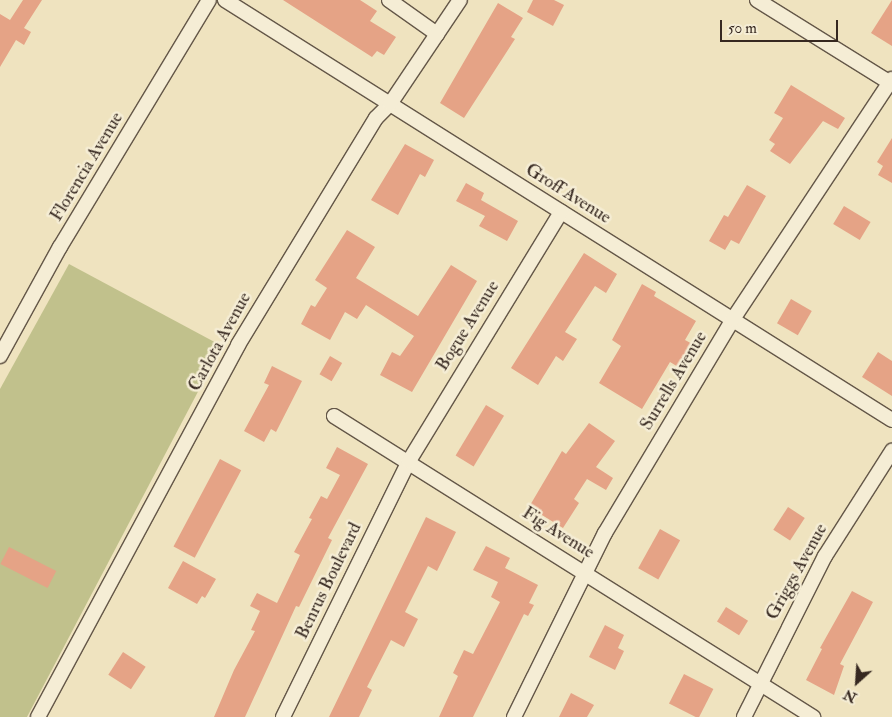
<!DOCTYPE html>
<style>
body{margin:0}
#map{position:relative;width:892px;height:717px;overflow:hidden;background:#efe3bf;font-family:"IM FELL Double Pica",serif}
div>[style]{position:absolute}
.green>*{inset:0;background:#c1c18c}
.building>*{inset:0;background:#e5a386;transform-origin:0 0}
.roads{filter:drop-shadow(1px 0 #645748) drop-shadow(-1px 0 #645748) drop-shadow(0 1px #645748) drop-shadow(0 -1px #645748)}
.street>*{height:14px;margin:-7px;padding:0 7px;transform-origin:7px;border-radius:7px;background:#f5edd5}
span{translate:-50% -50%;white-space:nowrap;text-align:center;line-height:1.15;-webkit-text-stroke:5px #f5edd5;paint-order:stroke}
.street-label{font-size:18px;color:#362820}
.north{position:absolute;left:832px;top:657px;width:50px;height:50px;-webkit-text-stroke:4px #f5edd5;paint-order:stroke;rotate:206deg;font-size:14px;font-weight:700;line-height:20px;text-align:center;color:#362820}
.north::after{content:'';display:block;margin:auto;width:18px;height:22px;background:#362820;clip-path:polygon(50% 0,100% 100%,50% 72%,0 100%)}
.scale{position:absolute;left:720px;top:20px;width:118px;height:22px;box-sizing:border-box;border:2px solid #362820;border-top:0;padding-left:6px;font-size:15px;line-height:18px;white-space:nowrap;color:#362820;-webkit-text-stroke:4px #f5edd5;paint-order:stroke}
</style>
<div id="map">
<div class="green">
<i style="clip-path:polygon(69px 264px,222px 346px,27px 717px,0 717px,0 389px)"></i>
</div>
<div class="building">
<i style="clip-path:polygon(23px 0,42px 0,24px 28px,31px 32px,24px 45px,16px 40px,0 67px,0 14px,10px 20px)"></i>
<i style="clip-path:polygon(283px 0,360px 0,377px 11px,370px 21px,396px 37px,384px 55px,377px 51px,372px 57px)"></i>
<i style="clip-path:polygon(533px 0,554px 0,564px 5px,553px 26px,527px 12px)"></i>
<i style="clip-path:polygon(892px 0,892px 46px,871px 33px)"></i>
<i style="clip-path:polygon(498px 3px,523px 18px,511px 37px,515px 39px,464px 118px,440px 103px)"></i>
<i style="clip-path:polygon(791px 85px,845px 118px,838px 129px,823px 121px,790px 164px,770px 151px,775px 144px,769px 140px,783px 118px,774px 113px)"></i>
<i style="clip-path:polygon(892px 138px,892px 183px,878px 175px,883px 166px,877px 162px)"></i>
<i style="clip-path:polygon(405px 144px,434px 160px,425px 177px,420px 174px,398px 215px,371px 200px)"></i>
<i style="clip-path:polygon(466px 183px,484px 193px,481px 200px,518px 221px,507px 241px,479px 226px,485px 216px,456px 201px)"></i>
<i style="clip-path:polygon(747px 185px,766px 196px,739px 244px,731px 240px,725px 250px,709px 241px,724px 215px,728px 217px)"></i>
<i style="left:844px;top:206px;width:31px;height:21px;rotate:31deg"></i>
<i style="clip-path:polygon(347px 230px,375px 247px,356px 278px,418px 316px,451px 265px,477px 281px,412px 392px,380px 375px,392px 352px,400px 356px,414px 336px,366px 305px,357px 319px,345px 312px,330px 340px,301px 324px,311px 305px,315px 307px,327px 288px,315px 280px)"></i>
<i style="clip-path:polygon(584px 253px,617px 274px,606px 293px,595px 286px,565px 332px,577px 339px,563px 361px,556px 356px,538px 385px,511px 368px)"></i>
<i style="clip-path:polygon(642px 284px,656px 292px,654px 296px,696px 321px,685px 340px,698px 347px,685px 371px,670px 362px,642px 409px,599px 383px,621px 346px,612px 340px)"></i>
<i style="left:791px;top:299px;width:24px;height:28px;rotate:30deg"></i>
<i style="clip-path:polygon(878px 352px,892px 361px,892px 396px,862px 377px)"></i>
<i style="left:330px;top:356px;width:14px;height:21px;rotate:30deg"></i>
<i style="clip-path:polygon(272px 366px,302px 381px,276px 432px,271px 429px,264px 442px,244px 431px,269px 385px,264px 383px)"></i>
<i style="left:486px;top:405px;width:21px;height:59px;rotate:31deg"></i>
<i style="clip-path:polygon(589px 423px,615px 441px,596px 467px,613px 478px,606px 490px,587px 479px,574px 499px,579px 503px,563px 528px,529px 507px,562px 451px,566px 454px)"></i>
<i style="clip-path:polygon(337px 447px,368px 464px,328px 538px,332px 540px,299px 607px,296px 606px,245px 717px,214px 717px,234px 670px,255px 631px,251px 630px,260px 611px,250px 606px,257px 593px,277px 603px,300px 555px,294px 552px,312px 519px,309px 518px,321px 496px,327px 499px,340px 475px,326px 468px)"></i>
<i style="left:220px;top:459px;width:24px;height:99px;rotate:28deg"></i>
<i style="left:788px;top:507px;width:20px;height:27px;rotate:33deg"></i>
<i style="clip-path:polygon(426px 517px,456px 532px,437px 571px,428px 566px,405px 612px,418px 619px,404px 647px,391px 640px,367px 687px,372px 690px,359px 717px,329px 717px)"></i>
<i style="left:660px;top:529px;width:23px;height:45px;rotate:29deg"></i>
<i style="clip-path:polygon(486px 546px,510px 558px,505px 568px,538px 585px,529px 603px,534px 605px,528px 616px,524px 614px,473px 717px,439px 717px,458px 676px,453px 673px,464px 650px,473px 654px,500px 602px,491px 597px,498px 582px,473px 570px)"></i>
<i style="left:9px;top:547px;width:53px;height:19px;rotate:27deg"></i>
<i style="clip-path:polygon(183px 561px,216px 579px,205px 598px,202px 596px,197px 604px,168px 588px)"></i>
<i style="clip-path:polygon(852px 591px,873px 602px,840px 664px,844px 666px,834px 695px,806px 680px,822px 649px,820px 648px)"></i>
<i style="left:726px;top:607px;width:26px;height:17px;rotate:32deg"></i>
<i style="clip-path:polygon(605px 625px,624px 635px,618px 648px,624px 651px,615px 670px,589px 657px)"></i>
<i style="left:123px;top:652px;width:27px;height:27px;rotate:33deg"></i>
<i style="left:684px;top:674px;width:33px;height:33px;rotate:27deg"></i>
<i style="clip-path:polygon(571px 693px,594px 705px,587px 717px,559px 717px)"></i>
</div>
<div class="roads">
<div class="street">
<i style="left:225px;top:0;width:788px;rotate:32.2deg"></i>
<i style="left:389px;top:0;width:59px;rotate:35.3deg"></i>
<i style="left:757px;top:0;width:159px;rotate:31.9deg"></i>
<i style="left:0;top:356px;width:124px;rotate:-61.2deg"></i>
<i style="left:60px;top:247px;width:288px;rotate:-58.9deg"></i>
<i style="left:334px;top:416px;width:566px;rotate:32.14deg"></i>
<i style="left:38px;top:717px;width:422px;rotate:-61.7deg"></i>
<i style="left:238px;top:345px;width:266px;rotate:-58.7deg"></i>
<i style="left:376px;top:118px;width:20px;rotate:-45deg"></i>
<i style="left:390px;top:104px;width:125px;rotate:-56.1deg"></i>
<i style="left:283px;top:717px;width:285px;rotate:-63.8deg"></i>
<i style="left:409px;top:461px;width:292px;rotate:-58.6deg"></i>
<i style="left:514px;top:717px;width:205px;rotate:-63.7deg"></i>
<i style="left:605px;top:533px;width:249px;rotate:-59.1deg"></i>
<i style="left:733px;top:319px;width:288px;rotate:-56.5deg"></i>
<i style="left:744px;top:717px;width:180px;rotate:-63.3deg"></i>
<i style="left:825px;top:556px;width:125px;rotate:-57.5deg"></i>
</div>
</div>
<div class="street-label">
<span style="left:87px;top:167px;rotate:-59deg">Florencia Avenue</span>
<span style="left:568px;top:194px;rotate:32deg">Groff Avenue</span>
<span style="left:468px;top:326px;rotate:-58deg">Bogue Avenue</span>
<span style="left:220px;top:342px;rotate:-61deg">Carlota Avenue</span>
<span style="left:674px;top:381px;rotate:-59deg">Surrells Avenue</span>
<span style="left:558px;top:533px;rotate:32deg">Fig Avenue</span>
<span style="left:797px;top:572px;rotate:-61deg">Griggs Avenue</span>
<span style="left:329px;top:581px;rotate:-64deg">Benrus Boulevard</span>
</div>
<div class="north">N</div>
<div class="scale">50 m</div>
</div>
